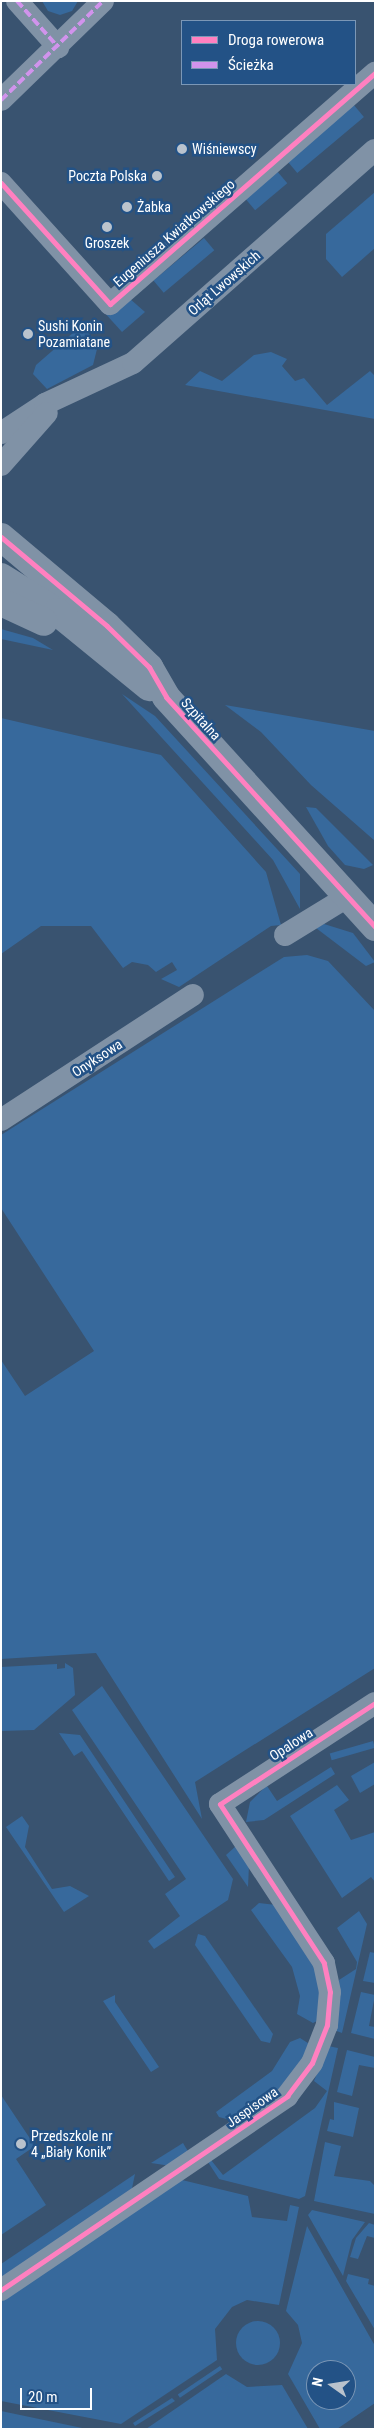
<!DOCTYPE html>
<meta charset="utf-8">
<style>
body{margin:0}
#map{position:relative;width:376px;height:2430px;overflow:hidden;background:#395370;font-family:"Roboto Condensed",sans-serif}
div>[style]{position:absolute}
.green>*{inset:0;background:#37699c;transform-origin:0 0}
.round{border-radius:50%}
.minor>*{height:22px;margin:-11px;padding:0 11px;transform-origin:11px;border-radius:11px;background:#8092a6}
.tertiary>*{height:28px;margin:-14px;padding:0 14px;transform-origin:14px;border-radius:14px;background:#8092a6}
.quiet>*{height:4px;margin-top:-2px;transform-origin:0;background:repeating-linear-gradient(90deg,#d193ec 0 8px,transparent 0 12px)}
.cycleway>*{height:5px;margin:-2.5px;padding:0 2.5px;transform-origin:2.5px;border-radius:2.5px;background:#ff80c0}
.dots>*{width:14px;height:14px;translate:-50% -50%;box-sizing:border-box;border:2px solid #235286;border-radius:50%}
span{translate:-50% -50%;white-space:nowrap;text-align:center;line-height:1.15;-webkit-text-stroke:5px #235286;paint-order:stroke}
.poi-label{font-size:14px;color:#fff}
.left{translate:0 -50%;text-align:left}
.right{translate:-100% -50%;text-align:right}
.street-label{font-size:14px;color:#fff}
.frame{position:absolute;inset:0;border:2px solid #fff;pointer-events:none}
.legend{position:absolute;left:181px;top:20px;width:175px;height:65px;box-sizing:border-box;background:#235286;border:1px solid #7b97b6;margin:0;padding:6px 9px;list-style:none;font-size:15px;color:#fff}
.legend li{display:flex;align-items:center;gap:10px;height:25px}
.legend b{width:25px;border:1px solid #7b97b6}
.north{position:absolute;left:306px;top:2360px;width:50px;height:50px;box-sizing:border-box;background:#235286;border:1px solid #7b97b6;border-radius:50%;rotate:283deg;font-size:14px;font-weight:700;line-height:20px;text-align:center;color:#fff}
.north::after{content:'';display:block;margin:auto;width:18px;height:22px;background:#bac3cd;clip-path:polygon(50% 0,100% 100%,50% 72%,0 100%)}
.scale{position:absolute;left:20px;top:2388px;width:72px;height:22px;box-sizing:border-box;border:2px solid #fff;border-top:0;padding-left:6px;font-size:15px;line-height:18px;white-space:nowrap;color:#fff;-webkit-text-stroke:4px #235286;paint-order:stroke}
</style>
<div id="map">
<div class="green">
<i style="clip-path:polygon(42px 1px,78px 1px,72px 11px,60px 15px,48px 11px)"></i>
<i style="left:353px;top:104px;width:17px;height:87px;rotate:50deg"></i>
<i style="left:277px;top:171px;width:16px;height:42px;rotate:50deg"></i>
<i style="clip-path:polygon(375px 192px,375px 248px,342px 277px,326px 259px,326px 234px)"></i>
<i style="left:204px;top:238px;width:16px;height:66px;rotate:50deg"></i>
<i style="clip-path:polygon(129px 298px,145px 312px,122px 332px,103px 311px)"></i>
<i style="clip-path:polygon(82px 325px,98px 345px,93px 365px,47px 389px,33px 374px,36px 365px)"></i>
<i style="clip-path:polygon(271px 352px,287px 359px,282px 366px,295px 381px,304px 378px,327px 405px,370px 371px,375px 376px,375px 419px,185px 385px,200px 371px,222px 381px,254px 355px)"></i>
<i style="clip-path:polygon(1px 629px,33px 638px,53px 650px,1px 639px)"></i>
<i style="clip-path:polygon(122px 694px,155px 716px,300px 874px,300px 909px,273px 860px)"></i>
<i style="clip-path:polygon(225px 705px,375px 731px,375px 841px,311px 785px,261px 732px)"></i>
<i style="clip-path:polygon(1px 718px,161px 755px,266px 872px,281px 925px,271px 926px,179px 987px,161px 979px,177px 970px,172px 962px,156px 972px,148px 965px,132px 962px,123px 968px,91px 926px,41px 926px,1px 954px)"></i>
<i style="clip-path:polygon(306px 807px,316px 808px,373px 865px,364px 869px,345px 865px,328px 846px)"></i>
<i style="clip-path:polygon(324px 924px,353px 933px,375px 962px,366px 966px,316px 928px)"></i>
<i style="clip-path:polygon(307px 955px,328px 961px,375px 1011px,375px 1668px,195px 1782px,202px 1819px,96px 1653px,1px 1659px,1px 1360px,25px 1396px,94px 1351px,1px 1208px,1px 1135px,284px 957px)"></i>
<i style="clip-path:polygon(65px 1663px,73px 1668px,75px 1695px,34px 1730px,1px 1731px,1px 1667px,57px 1664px,57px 1669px,65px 1668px)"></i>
<i style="clip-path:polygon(102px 1686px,233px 1879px,228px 1900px,154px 1949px,148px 1941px,180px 1916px,165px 1894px,186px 1879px,72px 1710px)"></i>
<i style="clip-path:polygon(59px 1733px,80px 1735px,175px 1877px,169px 1881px,82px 1751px,74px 1756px)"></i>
<i style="left:373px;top:1741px;width:7px;height:45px;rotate:74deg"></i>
<i style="clip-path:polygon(375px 1762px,375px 1784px,360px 1793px,351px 1776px)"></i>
<i style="clip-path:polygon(331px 1767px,335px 1774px,264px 1820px,246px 1822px,250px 1802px,264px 1788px,267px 1786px,277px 1801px)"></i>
<i style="clip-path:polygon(337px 1785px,349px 1800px,334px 1810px,351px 1840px,375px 1832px,375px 1882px,371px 1877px,342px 1898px,290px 1816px)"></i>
<i style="clip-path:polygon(22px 1816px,29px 1826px,25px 1847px,52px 1889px,70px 1886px,89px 1896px,64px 1912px,6px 1827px)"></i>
<i style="clip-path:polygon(236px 1846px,249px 1865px,248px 1887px,226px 1855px)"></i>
<i style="clip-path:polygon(259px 1903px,276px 1905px,311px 1955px,321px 1982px,319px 2020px,313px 2023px,297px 2014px,300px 1996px,292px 1967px,251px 1910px)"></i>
<i style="clip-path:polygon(359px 1911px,367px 1924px,342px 2033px,334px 2030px,339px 1980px,356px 1969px,357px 1962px,337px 1928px)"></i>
<i style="clip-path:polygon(198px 1934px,205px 1936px,273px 2034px,270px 2043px,261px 2041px,195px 1945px)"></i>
<i style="clip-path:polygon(370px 1952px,375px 1953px,375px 1983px,363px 1981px)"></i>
<i style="clip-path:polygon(361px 1992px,375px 1995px,369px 2026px,375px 2027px,375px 2039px,351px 2033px)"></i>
<i style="clip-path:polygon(115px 1995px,115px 2002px,159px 2067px,151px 2072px,103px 2001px)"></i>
<i style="clip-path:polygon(300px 2038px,311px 2045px,291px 2082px,234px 2121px,219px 2117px,216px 2112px,272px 2071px,290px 2042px)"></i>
<i style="clip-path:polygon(328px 2046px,338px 2048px,305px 2196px,299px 2199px,219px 2179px,208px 2162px,211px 2160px,223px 2175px,315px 2108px,327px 2091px,314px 2081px)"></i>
<i style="clip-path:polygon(347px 2050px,375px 2057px,375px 2068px,359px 2065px,352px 2096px,337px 2092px)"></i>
<i style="clip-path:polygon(1px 2095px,35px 2146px,16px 2159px,46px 2205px,1px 2235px)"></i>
<i style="clip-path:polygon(334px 2102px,359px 2108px,353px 2137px,327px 2131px,330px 2119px,334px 2120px)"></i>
<i style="clip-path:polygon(325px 2142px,341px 2146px,334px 2176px,370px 2181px,375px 2186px,375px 2214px,314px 2201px)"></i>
<i style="clip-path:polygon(183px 2143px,189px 2153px,171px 2166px,151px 2163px)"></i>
<i style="clip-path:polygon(135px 2174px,131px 2193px,1px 2279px,1px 2264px)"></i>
<i style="clip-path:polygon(182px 2180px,248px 2196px,252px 2217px,287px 2221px,290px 2205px,299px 2207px,279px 2305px,247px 2300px,232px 2307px,215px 2329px,217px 2360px,121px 2424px,1px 2401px,1px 2300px)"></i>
<i style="clip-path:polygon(312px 2210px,365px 2222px,352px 2240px,343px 2276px,308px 2215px)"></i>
<i style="clip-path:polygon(369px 2223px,375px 2225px,375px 2238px,367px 2236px,358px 2259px,350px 2257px,356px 2238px)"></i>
<i style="clip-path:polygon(evenodd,307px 2226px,375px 2346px,375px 2403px,337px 2429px,320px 2429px,288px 2374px,302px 2343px,298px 2325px,286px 2311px,307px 2226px,316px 2370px,346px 2370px,346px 2400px,316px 2400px,316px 2370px)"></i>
<i style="clip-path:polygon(348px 2274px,369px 2279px,368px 2284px,375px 2286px,375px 2330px,346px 2281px)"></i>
<i class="round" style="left:236px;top:2321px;width:44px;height:44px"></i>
<i style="left:220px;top:2366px;width:4px;height:51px;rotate:56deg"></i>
<i style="clip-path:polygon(226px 2374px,247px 2387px,282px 2385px,308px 2429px,146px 2429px)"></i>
<i style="clip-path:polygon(172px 2398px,175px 2401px,135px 2426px,133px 2423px)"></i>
<i style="clip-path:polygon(1px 2411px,87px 2429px,1px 2429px)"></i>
</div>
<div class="minor">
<i style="left:17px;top:1px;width:62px;rotate:48.3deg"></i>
<i style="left:1px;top:100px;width:142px;rotate:-44.1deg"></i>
<i style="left:1px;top:183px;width:163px;rotate:48deg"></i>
<i style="left:110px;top:304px;width:352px;rotate:-41.1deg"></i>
<i style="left:1px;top:433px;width:53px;rotate:-33.4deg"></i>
<i style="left:45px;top:404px;width:97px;rotate:-25deg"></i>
<i style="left:133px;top:363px;width:322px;rotate:-41.4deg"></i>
<i style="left:1px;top:465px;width:69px;rotate:-48.5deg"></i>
<i style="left:285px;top:935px;width:73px;rotate:-31.5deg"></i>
<i style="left:1px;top:1120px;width:229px;rotate:-33.1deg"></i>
<i style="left:1px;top:2290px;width:346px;rotate:-34.1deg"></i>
<i style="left:287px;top:2096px;width:41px;rotate:-52.9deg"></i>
<i style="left:312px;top:2063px;width:41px;rotate:-68.5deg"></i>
<i style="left:327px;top:2025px;width:33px;rotate:-85deg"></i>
<i style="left:330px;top:1992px;width:30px;rotate:-102deg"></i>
<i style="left:324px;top:1963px;width:190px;rotate:-123.2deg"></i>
<i style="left:220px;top:1804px;width:185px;rotate:-33.1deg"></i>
</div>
<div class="tertiary">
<i style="left:1px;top:537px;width:138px;rotate:40deg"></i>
<i style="left:107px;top:626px;width:59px;rotate:44.3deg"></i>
<i style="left:149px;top:667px;width:34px;rotate:60deg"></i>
<i style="left:166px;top:697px;width:311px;rotate:47.7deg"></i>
<i style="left:1px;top:577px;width:66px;rotate:32deg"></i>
<i style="left:57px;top:612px;width:119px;rotate:39.2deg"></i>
<i style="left:1px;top:602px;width:47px;rotate:24.9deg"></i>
</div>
<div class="quiet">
<i style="left:17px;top:1px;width:62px;rotate:48.3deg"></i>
<i style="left:1px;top:100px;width:142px;rotate:-44.1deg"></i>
</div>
<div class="cycleway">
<i style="left:1px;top:183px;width:163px;rotate:48deg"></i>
<i style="left:110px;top:304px;width:352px;rotate:-41.1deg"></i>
<i style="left:1px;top:537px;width:138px;rotate:40deg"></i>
<i style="left:107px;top:626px;width:59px;rotate:44.3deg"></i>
<i style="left:149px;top:667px;width:34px;rotate:60deg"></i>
<i style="left:166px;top:697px;width:311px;rotate:47.7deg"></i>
<i style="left:1px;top:2290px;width:346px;rotate:-34.1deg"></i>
<i style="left:287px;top:2096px;width:41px;rotate:-52.9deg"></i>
<i style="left:312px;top:2063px;width:41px;rotate:-68.5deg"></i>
<i style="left:327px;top:2025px;width:33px;rotate:-85deg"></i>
<i style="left:330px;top:1992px;width:30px;rotate:-102deg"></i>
<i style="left:324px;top:1963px;width:190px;rotate:-123.2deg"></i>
<i style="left:220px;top:1804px;width:185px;rotate:-33.1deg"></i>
</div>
<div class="dots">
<i style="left:182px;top:149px;background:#bac3cd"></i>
<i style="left:157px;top:176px;background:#bac3cd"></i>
<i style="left:127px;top:207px;background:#bac3cd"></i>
<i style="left:107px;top:227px;background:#bac3cd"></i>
<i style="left:28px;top:334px;background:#bac3cd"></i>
<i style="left:21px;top:2144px;background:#bac3cd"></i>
</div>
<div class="poi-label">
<span class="left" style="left:192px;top:149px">Wiśniewscy</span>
<span class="right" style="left:147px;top:176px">Poczta Polska</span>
<span class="left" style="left:137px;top:207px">Żabka</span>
<span style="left:107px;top:243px">Groszek</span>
<span class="left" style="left:38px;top:334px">Sushi Konin<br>Pozamiatane</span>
<span class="left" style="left:31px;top:2144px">Przedszkole nr<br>4 „Biały Konik”</span>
</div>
<div class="street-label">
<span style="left:174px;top:233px;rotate:-41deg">Eugeniusza Kwiatkowskiego</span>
<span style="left:224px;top:283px;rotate:-41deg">Orląt Lwowskich</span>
<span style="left:201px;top:719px;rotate:48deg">Szpitalna</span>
<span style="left:97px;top:1058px;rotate:-33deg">Onyksowa</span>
<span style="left:291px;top:1744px;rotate:-33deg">Opalowa</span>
<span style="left:252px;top:2107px;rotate:-35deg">Jaspisowa</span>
</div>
<div class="frame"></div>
<ul class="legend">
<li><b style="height:6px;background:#ff80c0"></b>Droga rowerowa</li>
<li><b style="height:6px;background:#d193ec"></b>Ścieżka</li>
</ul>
<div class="north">N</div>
<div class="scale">20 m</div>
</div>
